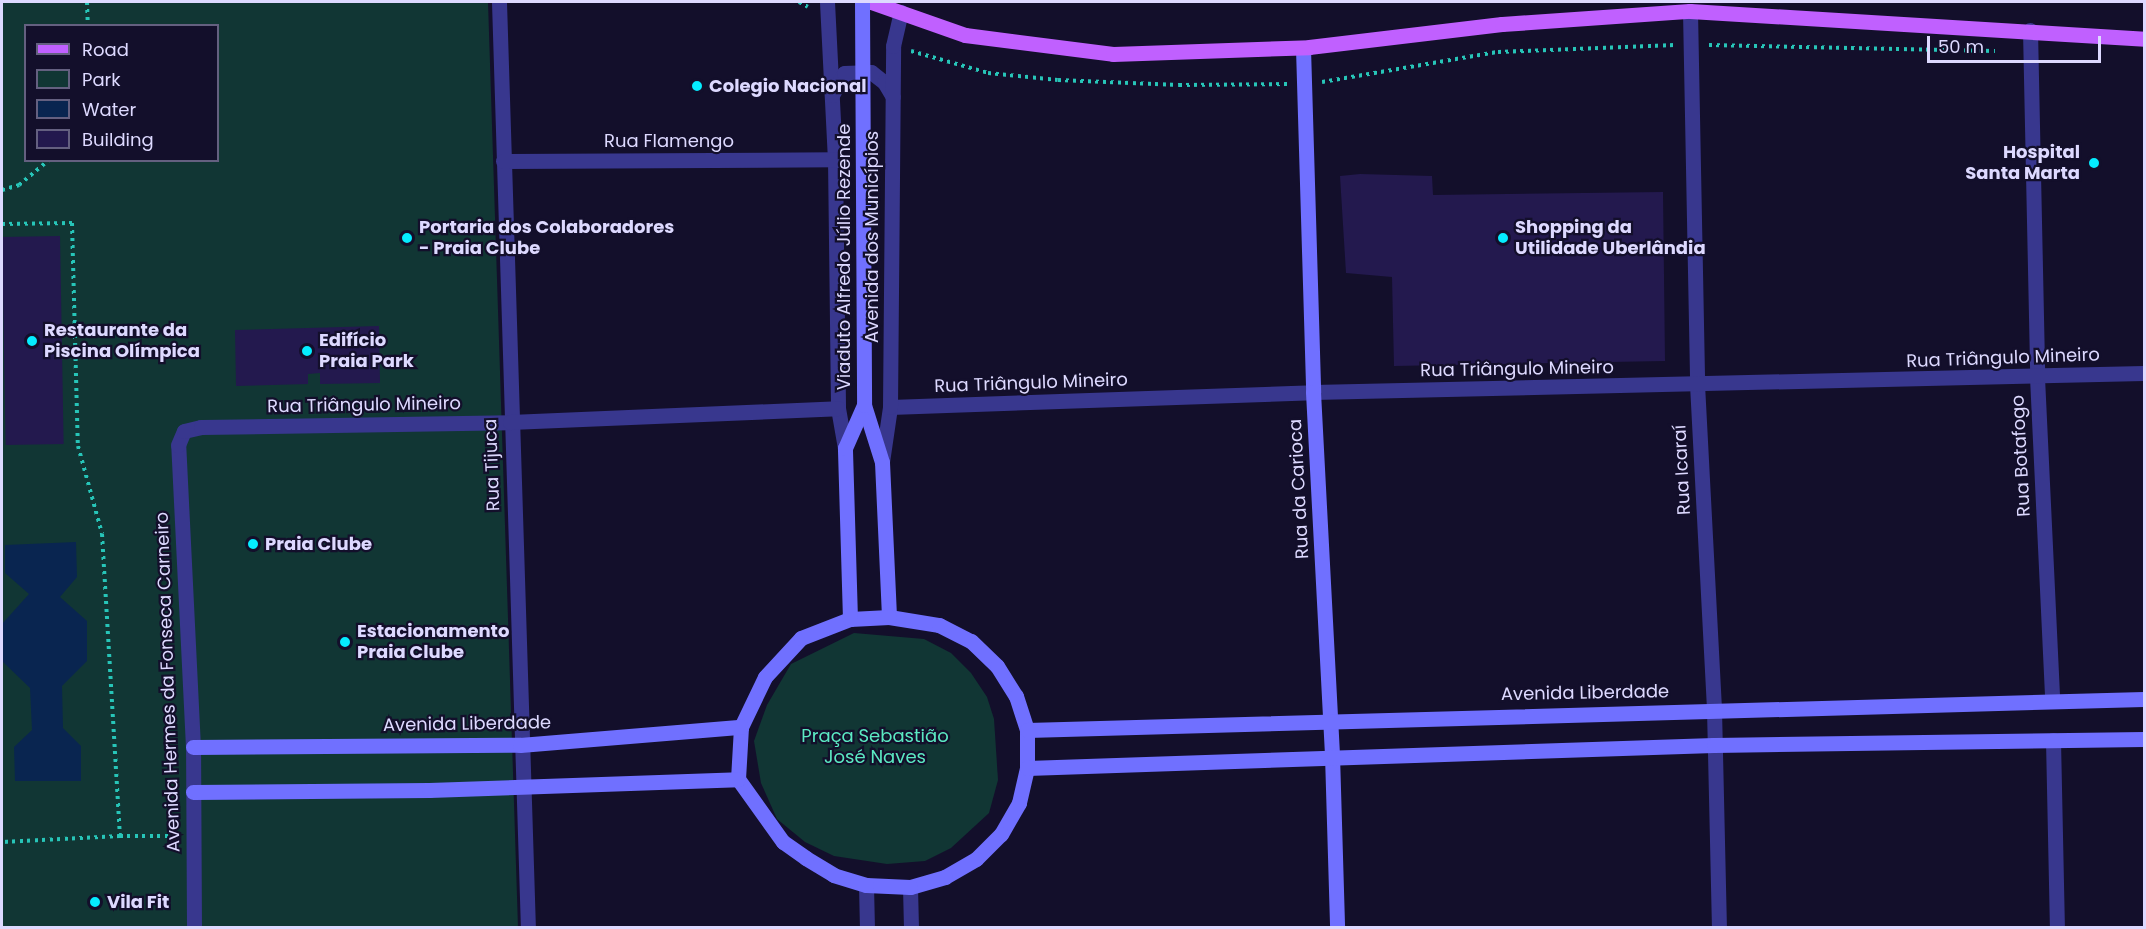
<!DOCTYPE html>
<meta charset="utf-8">
<style>
body{margin:0}
#map{position:relative;width:2146px;height:929px;overflow:hidden;background:#130f2b;font-family:Poppins,sans-serif}
div>[style]{position:absolute}
.green>*{inset:0;background:#113634}
.water>*{inset:0;background:#092550}
.building>*{inset:0;background:#23194e;transform-origin:0 0}
.path>*{height:4px;margin-top:-2px;transform-origin:0;background:repeating-linear-gradient(90deg,#27c5b8 0 3px,transparent 0 7.5px)}
.street>*{height:15px;margin:-7.5px;padding:0 7.5px;transform-origin:7.5px;border-radius:7.5px;background:#38378e}
.secondary>*{height:15px;margin:-7.5px;padding:0 7.5px;transform-origin:7.5px;border-radius:7.5px;background:#7070ff}
.primary>*{height:15px;margin:-7.5px;padding:0 7.5px;transform-origin:7.5px;border-radius:7.5px;background:#c060ff}
.secondary-bridge>*{height:15px;margin:-7.5px;padding:0 7.5px;transform-origin:7.5px;border-radius:7.5px;background:#7070ff}
.dots>*{width:16px;height:16px;translate:-50% -50%;box-sizing:border-box;border:3px solid #130f2b;border-radius:50%}
span{translate:-50% -50%;white-space:nowrap;text-align:center;line-height:1.15;-webkit-text-stroke:4.5px #130f2b;paint-order:stroke}
.poi-label{font-size:18px;color:#ddd9ff;font-weight:700}
.left{translate:0 -50%;text-align:left}
.right{translate:-100% -50%;text-align:right}
.street-label{font-size:18px;color:#ddd9ff}
.park-label{font-size:18px;color:#5be9c2}
.frame{position:absolute;inset:0;border:3px solid #ddd9ff;pointer-events:none}
.legend{position:absolute;left:24px;top:24px;width:195px;height:138px;box-sizing:border-box;background:#130f2b;border:2px solid #646080;margin:0;padding:8px 10px;list-style:none;font-size:18px;color:#ddd9ff}
.legend li{display:flex;align-items:center;gap:12px;height:30px}
.legend b{width:30px;border:2px solid #646080}
.scale{position:absolute;left:1927px;top:36px;width:174px;height:27px;box-sizing:border-box;border:3px solid #ddd9ff;border-top:0;padding-left:8px;font-size:18px;line-height:21px;white-space:nowrap;color:#ddd9ff;-webkit-text-stroke:4px #130f2b;paint-order:stroke}
</style>
<div id="map">
<div class="green">
<i style="clip-path:polygon(evenodd,2px 2px,488px 2px,518px 927px,2px 928px,2px 2px,26px 26px,218px 26px,218px 160px,26px 160px,26px 26px)"></i>
<i style="clip-path:polygon(854px 633px,924px 639px,951px 653px,971px 673px,987px 697px,994px 719px,998px 780px,989px 813px,951px 848px,925px 861px,887px 864px,834px 856px,805px 842px,777px 819px,761px 783px,754px 741px,767px 705px,791px 664px)"></i>
</div>
<div class="water">
<i style="clip-path:polygon(76px 542px,77px 577px,60px 597px,87px 621px,87px 661px,62px 686px,63px 728px,81px 746px,81px 781px,15px 781px,14px 747px,32px 730px,30px 688px,2px 661px,2px 624px,29px 594px,5px 573px,5px 545px)"></i>
</div>
<div class="building">
<i style="clip-path:polygon(1360px 174px,1432px 176px,1433px 195px,1663px 192px,1665px 361px,1394px 366px,1392px 277px,1346px 273px,1340px 176px)"></i>
<i style="left:60px;top:236px;width:208px;height:58px;rotate:89deg"></i>
<i style="clip-path:polygon(379px 326px,380px 383px,320px 384px,320px 373px,308px 374px,308px 384px,236px 386px,235px 330px)"></i>
</div>
<div class="path">
<i style="left:87px;top:2px;width:24px;rotate:88deg"></i>
<i style="left:799px;top:2px;width:10px;rotate:29deg"></i>
<i style="left:1709px;top:45px;width:286px;rotate:1.2deg"></i>
<i style="left:911px;top:51px;width:80px;rotate:15.9deg"></i>
<i style="left:988px;top:73px;width:70px;rotate:5.7deg"></i>
<i style="left:1058px;top:80px;width:121px;rotate:2.4deg"></i>
<i style="left:1179px;top:85px;width:108px;rotate:-0.5deg"></i>
<i style="left:1322px;top:82px;width:179px;rotate:-9.7deg"></i>
<i style="left:1498px;top:52px;width:177px;rotate:-2.3deg"></i>
<i style="left:2px;top:190px;width:18px;rotate:-16deg"></i>
<i style="left:19px;top:185px;width:39px;rotate:-40deg"></i>
<i style="left:2px;top:224px;width:70px;rotate:-0.8deg"></i>
<i style="left:72px;top:223px;width:223px;rotate:88.5deg"></i>
<i style="left:78px;top:446px;width:91px;rotate:74.7deg"></i>
<i style="left:102px;top:534px;width:303px;rotate:86.6deg"></i>
<i style="left:120px;top:836px;width:118px;rotate:177.1deg"></i>
<i style="left:120px;top:836px;width:56px"></i>
</div>
<div class="street">
<i style="left:499px;top:2px;width:926px;rotate:88.21deg"></i>
<i style="left:827px;top:2px;width:157px;rotate:87.1deg"></i>
<i style="left:835px;top:159px;width:249px;rotate:89.3deg"></i>
<i style="left:838px;top:408px;width:41px;rotate:80.1deg"></i>
<i style="left:1690px;top:11px;width:373px;rotate:88.9deg"></i>
<i style="left:1697px;top:384px;width:325px;rotate:87deg"></i>
<i style="left:1714px;top:709px;width:219px;rotate:88.7deg"></i>
<i style="left:2030px;top:30px;width:347px;rotate:88.8deg"></i>
<i style="left:2037px;top:377px;width:323px;rotate:87.3deg"></i>
<i style="left:832px;top:95px;width:25px;rotate:-61deg"></i>
<i style="left:844px;top:73px;width:27px;rotate:-2deg"></i>
<i style="left:871px;top:72px;width:16px;rotate:38deg"></i>
<i style="left:884px;top:82px;width:17px;rotate:59deg"></i>
<i style="left:503px;top:161px;width:332px;rotate:-0.3deg"></i>
<i style="left:890px;top:407px;width:423px;rotate:-2deg"></i>
<i style="left:1313px;top:392px;width:831px;rotate:-1.31deg"></i>
<i style="left:882px;top:462px;width:56px;rotate:-81.7deg"></i>
<i style="left:890px;top:407px;width:361px;rotate:-89.5deg"></i>
<i style="left:893px;top:46px;width:35px;rotate:-77deg"></i>
<i style="left:2053px;top:740px;width:188px;rotate:88.8deg"></i>
<i style="left:866px;top:885px;width:43px;rotate:88.7deg"></i>
<i style="left:910px;top:887px;width:41px;rotate:88.6deg"></i>
<i style="left:194px;top:928px;width:181px;rotate:-90.3deg"></i>
<i style="left:193px;top:747px;width:302px;rotate:-92.8deg"></i>
<i style="left:178px;top:445px;width:15px;rotate:-67deg"></i>
<i style="left:184px;top:431px;width:17px;rotate:-13deg"></i>
<i style="left:201px;top:427px;width:309px;rotate:-0.9deg"></i>
<i style="left:510px;top:422px;width:328px;rotate:-2.4deg"></i>
</div>
<div class="secondary">
<i style="left:1303px;top:48px;width:344px;rotate:88.3deg"></i>
<i style="left:1313px;top:392px;width:363px;rotate:87deg"></i>
<i style="left:1332px;top:755px;width:173px;rotate:88.3deg"></i>
<i style="left:864px;top:405px;width:60px;rotate:72.5deg"></i>
<i style="left:882px;top:462px;width:155px;rotate:87.4deg"></i>
<i style="left:889px;top:617px;width:51px;rotate:9.1deg"></i>
<i style="left:939px;top:625px;width:36px;rotate:27deg"></i>
<i style="left:971px;top:641px;width:36px;rotate:44deg"></i>
<i style="left:997px;top:666px;width:36px;rotate:58deg"></i>
<i style="left:1016px;top:696px;width:36px;rotate:72deg"></i>
<i style="left:1027px;top:730px;width:38px;rotate:90deg"></i>
<i style="left:1027px;top:768px;width:36px;rotate:103deg"></i>
<i style="left:1019px;top:803px;width:36px;rotate:120deg"></i>
<i style="left:1001px;top:834px;width:35px;rotate:135deg"></i>
<i style="left:976px;top:859px;width:36px;rotate:150deg"></i>
<i style="left:945px;top:877px;width:36px;rotate:164deg"></i>
<i style="left:910px;top:887px;width:44px;rotate:-177.4deg"></i>
<i style="left:866px;top:885px;width:34px;rotate:-163deg"></i>
<i style="left:834px;top:875px;width:33px;rotate:-149deg"></i>
<i style="left:806px;top:858px;width:28px;rotate:-145deg"></i>
<i style="left:783px;top:842px;width:77px;rotate:-125.5deg"></i>
<i style="left:738px;top:779px;width:52px;rotate:-86.7deg"></i>
<i style="left:741px;top:727px;width:55px;rotate:-64.4deg"></i>
<i style="left:765px;top:677px;width:53px;rotate:-47.3deg"></i>
<i style="left:801px;top:638px;width:53px;rotate:-21.2deg"></i>
<i style="left:850px;top:619px;width:39px;rotate:-3deg"></i>
<i style="left:850px;top:619px;width:171px;rotate:-91.7deg"></i>
<i style="left:845px;top:448px;width:47px;rotate:-66.2deg"></i>
<i style="left:1027px;top:730px;width:1117px;rotate:-1.59deg"></i>
<i style="left:193px;top:747px;width:327px;rotate:-0.4deg"></i>
<i style="left:520px;top:745px;width:222px;rotate:-4.7deg"></i>
<i style="left:1027px;top:768px;width:687px;rotate:-1.92deg"></i>
<i style="left:1714px;top:745px;width:430px;rotate:-0.8deg"></i>
<i style="left:193px;top:792px;width:236px;rotate:-0.5deg"></i>
<i style="left:429px;top:790px;width:309px;rotate:-2deg"></i>
</div>
<div class="primary">
<i style="left:871px;top:2px;width:100px;rotate:19.3deg"></i>
<i style="left:965px;top:35px;width:149px;rotate:7.3deg"></i>
<i style="left:1113px;top:54px;width:196px;rotate:-2deg"></i>
<i style="left:1309px;top:47px;width:194px;rotate:-6.8deg"></i>
<i style="left:1502px;top:24px;width:188px;rotate:-4deg"></i>
<i style="left:1690px;top:11px;width:455px;rotate:3.5deg"></i>
</div>
<div class="secondary-bridge">
<i style="left:862px;top:2px;width:403px;rotate:89.7deg"></i>
</div>
<div class="dots">
<i style="left:697px;top:86px;background:#05ecff"></i>
<i style="left:2094px;top:163px;background:#05ecff"></i>
<i style="left:407px;top:238px;background:#05ecff"></i>
<i style="left:1503px;top:238px;background:#05ecff"></i>
<i style="left:32px;top:341px;background:#05ecff"></i>
<i style="left:307px;top:351px;background:#05ecff"></i>
<i style="left:253px;top:544px;background:#05ecff"></i>
<i style="left:345px;top:642px;background:#05ecff"></i>
<i style="left:95px;top:902px;background:#05ecff"></i>
</div>
<div class="poi-label">
<span class="left" style="left:709px;top:86px">Colegio Nacional</span>
<span class="right" style="left:2080px;top:163px">Hospital<br>Santa Marta</span>
<span class="left" style="left:419px;top:238px">Portaria dos Colaboradores<br>- Praia Clube</span>
<span class="left" style="left:1515px;top:238px">Shopping da<br>Utilidade Uberlândia</span>
<span class="left" style="left:44px;top:341px">Restaurante da<br>Piscina Olímpica</span>
<span class="left" style="left:319px;top:351px">Edifício<br>Praia Park</span>
<span class="left" style="left:265px;top:544px">Praia Clube</span>
<span class="left" style="left:357px;top:642px">Estacionamento<br>Praia Clube</span>
<span class="left" style="left:107px;top:902px">Vila Fit</span>
</div>
<div class="street-label">
<span style="left:669px;top:141px">Rua Flamengo</span>
<span style="left:872px;top:237px;rotate:-90deg">Avenida dos Municípios</span>
<span style="left:844px;top:257px;rotate:-90deg">Viaduto Alfredo Júlio Rezende</span>
<span style="left:2003px;top:358px;rotate:-2deg">Rua Triângulo Mineiro</span>
<span style="left:1517px;top:369px;rotate:-1deg">Rua Triângulo Mineiro</span>
<span style="left:1031px;top:383px;rotate:-2deg">Rua Triângulo Mineiro</span>
<span style="left:364px;top:405px;rotate:-1deg">Rua Triângulo Mineiro</span>
<span style="left:2021px;top:456px;rotate:-93deg">Rua Botafogo</span>
<span style="left:492px;top:465px;rotate:-92deg">Rua Tijuca</span>
<span style="left:1682px;top:470px;rotate:-93deg">Rua Icaraí</span>
<span style="left:1299px;top:489px;rotate:-93deg">Rua da Carioca</span>
<span style="left:168px;top:682px;rotate:-92deg">Avenida Hermes da Fonseca Carneiro</span>
<span style="left:1585px;top:693px;rotate:-1deg">Avenida Liberdade</span>
<span style="left:467px;top:724px;rotate:-1deg">Avenida Liberdade</span>
</div>
<div class="park-label">
<span style="left:875px;top:747px">Praça Sebastião<br>José Naves</span>
</div>
<div class="frame"></div>
<ul class="legend">
<li><b style="height:8px;background:#c060ff"></b>Road</li>
<li><b style="height:16px;background:#113634"></b>Park</li>
<li><b style="height:16px;background:#092550"></b>Water</li>
<li><b style="height:16px;background:#23194e"></b>Building</li>
</ul>
<div class="scale">50 m</div>
</div>
